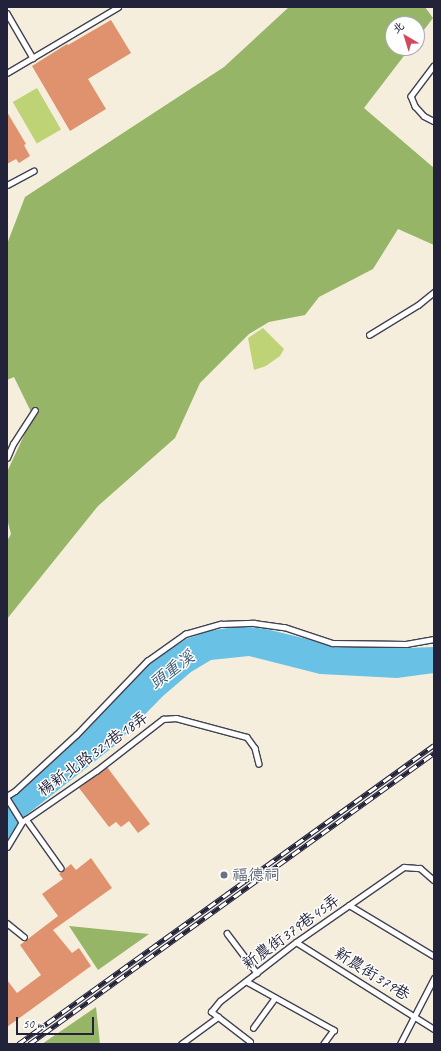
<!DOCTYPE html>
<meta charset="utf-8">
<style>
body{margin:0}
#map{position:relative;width:441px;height:1051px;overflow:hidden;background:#f5eedd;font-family:Caveat,"LXGW WenKai TC",sans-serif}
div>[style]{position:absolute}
.green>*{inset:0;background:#bed376;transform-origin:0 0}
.forest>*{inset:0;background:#96b567}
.water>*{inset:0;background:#69c2e6}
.building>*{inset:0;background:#df926d}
.roads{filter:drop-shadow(1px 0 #424153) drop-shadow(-1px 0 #424153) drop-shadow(0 1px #424153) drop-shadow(0 -1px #424153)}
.service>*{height:4.5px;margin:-2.25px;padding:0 2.25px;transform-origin:2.25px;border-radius:2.25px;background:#fff}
.rail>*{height:4.5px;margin-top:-2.25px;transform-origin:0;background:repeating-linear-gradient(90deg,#fff 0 9px,#22223b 0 18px);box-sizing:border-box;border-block:1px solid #22223b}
.dots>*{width:11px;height:11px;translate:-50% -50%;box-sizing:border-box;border:2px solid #fff;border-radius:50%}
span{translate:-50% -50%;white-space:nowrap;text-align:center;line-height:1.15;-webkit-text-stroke:3px #fff;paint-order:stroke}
.street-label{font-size:16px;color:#22223b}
.worship-label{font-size:16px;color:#5b616d}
.left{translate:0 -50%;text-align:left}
.water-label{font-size:17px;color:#3b5a77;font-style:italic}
.frame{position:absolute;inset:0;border:8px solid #22223b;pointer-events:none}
.north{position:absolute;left:385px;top:16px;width:40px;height:40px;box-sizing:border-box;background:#fff;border:1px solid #a7a7b1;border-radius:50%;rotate:322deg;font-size:11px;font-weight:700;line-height:16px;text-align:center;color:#22223b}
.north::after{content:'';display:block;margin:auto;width:14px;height:18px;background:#d1495b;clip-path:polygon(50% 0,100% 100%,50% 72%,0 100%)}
.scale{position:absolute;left:16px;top:1017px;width:78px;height:18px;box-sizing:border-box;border:2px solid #22223b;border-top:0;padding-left:5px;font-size:12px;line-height:14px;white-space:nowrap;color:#22223b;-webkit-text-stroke:3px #fff;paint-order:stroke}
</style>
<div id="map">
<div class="green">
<i style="left:37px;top:88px;width:48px;height:28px;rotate:60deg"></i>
<i style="clip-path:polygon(263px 328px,284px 349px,280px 356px,266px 366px,254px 370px,248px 338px)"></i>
</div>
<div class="forest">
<i style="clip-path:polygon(289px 7px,425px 7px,433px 18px,417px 39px,417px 24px,393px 24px,393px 48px,410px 48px,364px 108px,434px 168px,434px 245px,398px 229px,373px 269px,319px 297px,305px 315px,269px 322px,249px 334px,200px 383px,175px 438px,98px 506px,7px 619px,7px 541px,11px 534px,7px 519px,7px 472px,33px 416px,14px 377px,7px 380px,7px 244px,25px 197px,224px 67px)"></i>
<i style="clip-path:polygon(69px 926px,149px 934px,98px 970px)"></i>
<i style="clip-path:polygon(96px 1007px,100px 1044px,42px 1044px)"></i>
</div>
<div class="water">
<i style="clip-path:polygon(234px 627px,250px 627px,266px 629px,332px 645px,407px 648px,434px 647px,434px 673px,397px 678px,320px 674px,249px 656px,211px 660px,191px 672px,163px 696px,113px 747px,25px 816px,18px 823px,7px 840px,7px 801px,83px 732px,152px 662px,186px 639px,209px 631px)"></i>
</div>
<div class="building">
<i style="clip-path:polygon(111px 20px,131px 53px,88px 79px,106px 109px,70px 131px,32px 66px,67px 44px,68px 45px)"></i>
<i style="clip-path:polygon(7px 112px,26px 144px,24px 145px,30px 156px,19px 163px,16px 159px,7px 164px)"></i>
<i style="clip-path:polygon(107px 767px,150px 824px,138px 833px,129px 821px,121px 827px,116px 822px,109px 827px,79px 788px)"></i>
<i style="clip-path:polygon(91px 858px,112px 888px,53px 930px,72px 953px,79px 948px,91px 966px,7px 1027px,7px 980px,17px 993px,41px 975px,20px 945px,58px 916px,42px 894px,63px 879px,59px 874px,71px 864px,76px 870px)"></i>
</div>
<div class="roads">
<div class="service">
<i style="left:7px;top:13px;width:52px;rotate:60deg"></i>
<i style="left:434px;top:66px;width:38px;rotate:127deg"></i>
<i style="left:411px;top:96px;width:11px;rotate:68deg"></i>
<i style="left:415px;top:106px;width:13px;rotate:48deg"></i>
<i style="left:424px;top:116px;width:11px;rotate:27deg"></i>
<i style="left:7px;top:73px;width:129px;rotate:-30.7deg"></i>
<i style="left:7px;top:185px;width:30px;rotate:-28deg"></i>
<i style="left:369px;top:335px;width:57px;rotate:-31.5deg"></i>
<i style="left:418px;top:305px;width:21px;rotate:-39deg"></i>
<i style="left:7px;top:458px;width:15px;rotate:-67deg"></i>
<i style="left:13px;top:444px;width:40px;rotate:-57.1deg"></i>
<i style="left:7px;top:796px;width:9px;rotate:-32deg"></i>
<i style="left:15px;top:791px;width:83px;rotate:-42.6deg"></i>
<i style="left:76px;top:735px;width:103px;rotate:-46.2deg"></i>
<i style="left:147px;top:661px;width:47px;rotate:-35.4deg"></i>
<i style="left:185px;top:634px;width:37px;rotate:-16deg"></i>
<i style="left:221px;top:624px;width:33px;rotate:-2deg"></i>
<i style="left:254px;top:623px;width:30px;rotate:8deg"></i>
<i style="left:284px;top:627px;width:51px;rotate:18.4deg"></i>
<i style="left:332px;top:643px;width:74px;rotate:0.8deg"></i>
<i style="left:406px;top:644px;width:28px;rotate:-10deg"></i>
<i style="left:7px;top:798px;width:28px;rotate:58deg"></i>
<i style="left:26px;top:819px;width:60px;rotate:54.5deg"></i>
<i style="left:7px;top:847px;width:29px;rotate:-59deg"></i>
<i style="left:22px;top:822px;width:90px;rotate:-34.6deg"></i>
<i style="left:96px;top:771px;width:85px;rotate:-37.8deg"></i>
<i style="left:163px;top:719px;width:13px;rotate:-4deg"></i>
<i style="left:176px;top:718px;width:73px;rotate:15deg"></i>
<i style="left:247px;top:737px;width:14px;rotate:54deg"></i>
<i style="left:255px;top:748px;width:16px;rotate:76deg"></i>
<i style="left:349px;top:905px;width:99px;rotate:31deg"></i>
<i style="left:7px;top:923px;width:22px;rotate:39deg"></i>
<i style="left:227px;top:933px;width:50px;rotate:53.1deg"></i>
<i style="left:296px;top:942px;width:163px;rotate:32.2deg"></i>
<i style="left:246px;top:981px;width:101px;rotate:29.1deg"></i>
<i style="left:334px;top:1030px;width:17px;rotate:126deg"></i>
<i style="left:253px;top:1028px;width:37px;rotate:-54deg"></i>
<i style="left:181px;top:1044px;width:46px;rotate:-36.1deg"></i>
<i style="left:249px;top:1044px;width:2px;rotate:-63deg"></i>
<i style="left:250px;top:1042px;width:49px;rotate:-142.4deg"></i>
<i style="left:211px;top:1012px;width:14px;rotate:-51deg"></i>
<i style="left:220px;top:1001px;width:96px;rotate:-37.8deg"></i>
<i style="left:296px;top:942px;width:131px;rotate:-34.8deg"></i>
<i style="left:404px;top:867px;width:16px;rotate:4deg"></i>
<i style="left:420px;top:868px;width:18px;rotate:41deg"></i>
<i style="left:400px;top:1044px;width:74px;rotate:-62.7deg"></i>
</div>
</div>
<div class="rail">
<i style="left:18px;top:1044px;width:512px;rotate:-35.71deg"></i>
<i style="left:29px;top:1044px;width:499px;rotate:-35.7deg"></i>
</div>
<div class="dots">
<i style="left:224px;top:875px;background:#6b7280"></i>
</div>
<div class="street-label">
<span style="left:93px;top:754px;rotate:-36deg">楊新北路321巷18弄</span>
<span style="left:291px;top:932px;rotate:-36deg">新農街379巷45弄</span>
<span style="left:372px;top:974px;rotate:32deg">新農街379巷</span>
</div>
<div class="worship-label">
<span class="left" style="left:232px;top:875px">福德祠</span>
</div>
<div class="water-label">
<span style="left:172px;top:670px;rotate:-37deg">頭重溪</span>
</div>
<div class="frame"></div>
<div class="north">北</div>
<div class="scale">50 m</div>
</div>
